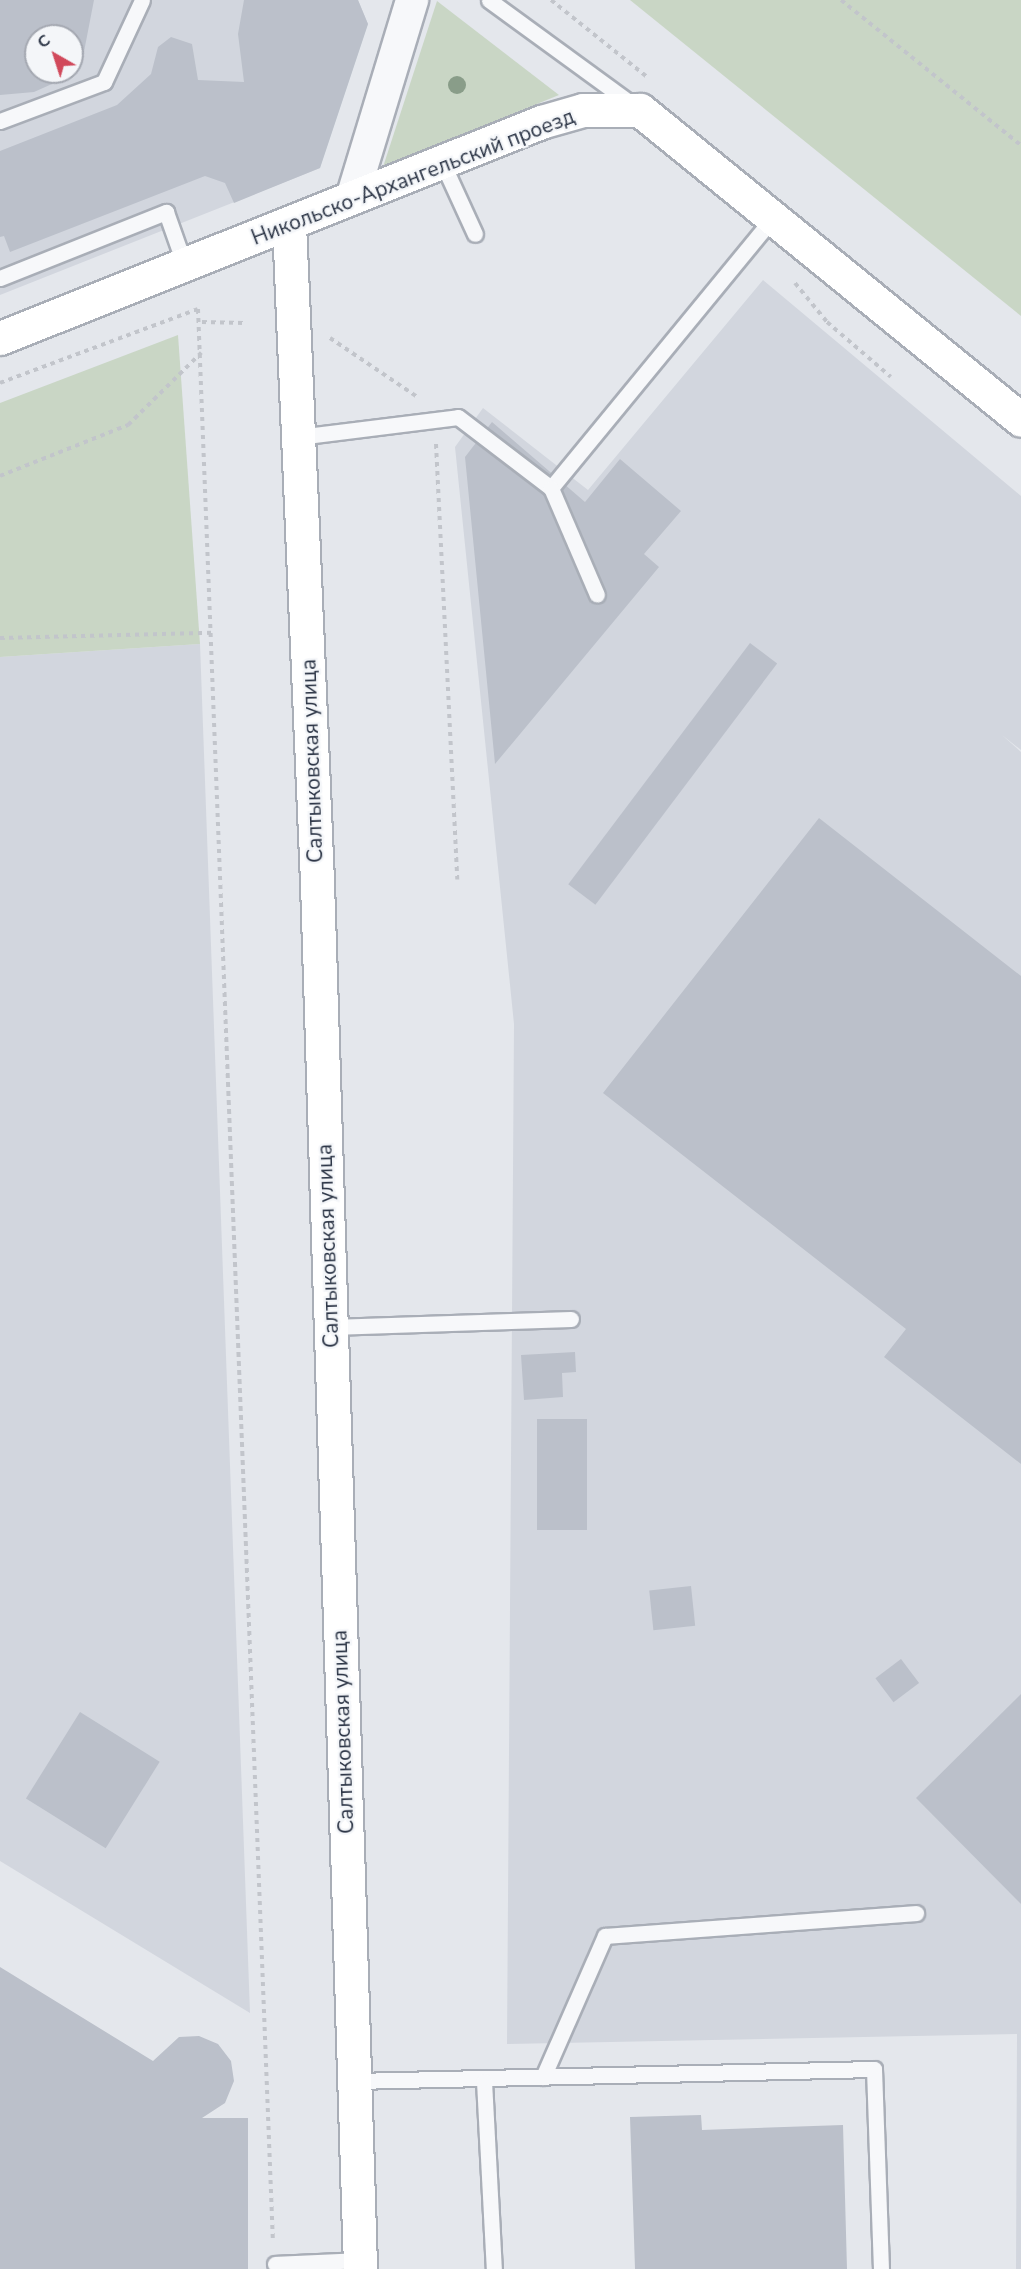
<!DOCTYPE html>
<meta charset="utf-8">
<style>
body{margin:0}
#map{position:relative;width:1021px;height:2269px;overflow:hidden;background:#e4e7ec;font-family:"Nunito Sans",sans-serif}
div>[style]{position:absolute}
.built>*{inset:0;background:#d2d6de}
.green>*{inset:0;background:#c9d6c5}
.building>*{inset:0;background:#bbc0ca;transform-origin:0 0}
.path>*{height:4px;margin-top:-2px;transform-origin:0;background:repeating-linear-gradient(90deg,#c2c5cb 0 4.5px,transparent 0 9px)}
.roads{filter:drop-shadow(2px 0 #a9aeb7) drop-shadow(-2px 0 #a9aeb7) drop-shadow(0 2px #a9aeb7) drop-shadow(0 -2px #a9aeb7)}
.lane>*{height:15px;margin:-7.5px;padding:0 7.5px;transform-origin:7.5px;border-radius:7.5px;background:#f7f8fa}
.street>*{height:32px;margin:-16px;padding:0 16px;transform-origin:16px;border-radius:16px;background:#f7f8fa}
.secondary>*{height:33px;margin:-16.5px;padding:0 16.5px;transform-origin:16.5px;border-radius:16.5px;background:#fff}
.trees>*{width:18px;height:18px;margin:-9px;border-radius:50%;background:#899d89}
span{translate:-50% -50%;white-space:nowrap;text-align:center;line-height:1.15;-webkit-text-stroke:4.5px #f4f6f9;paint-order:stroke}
.street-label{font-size:21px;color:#2b3445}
.north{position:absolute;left:24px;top:24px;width:60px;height:60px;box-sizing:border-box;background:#f4f6f9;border:2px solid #a4a8b1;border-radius:50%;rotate:321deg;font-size:16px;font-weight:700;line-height:24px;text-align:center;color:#2b3445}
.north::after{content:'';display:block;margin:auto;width:21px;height:27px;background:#d1495b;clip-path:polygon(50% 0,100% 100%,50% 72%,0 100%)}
</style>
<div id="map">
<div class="built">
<i style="clip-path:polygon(evenodd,0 0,358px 0,368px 24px,320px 168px,0 295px,0 0,36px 36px,72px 36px,72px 72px,36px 72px,36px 36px)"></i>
<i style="clip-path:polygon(763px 280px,1021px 496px,1021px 750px,1002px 735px,1021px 752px,1021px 2269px,1016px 2269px,1017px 2034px,507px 2044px,514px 1024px,455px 447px,483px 408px,588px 490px)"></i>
<i style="clip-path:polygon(200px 644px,250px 2013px,0 1861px,0 657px)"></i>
</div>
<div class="green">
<i style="clip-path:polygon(630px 0,1021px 0,1021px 316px)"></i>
<i style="clip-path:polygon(437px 1px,559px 95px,383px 167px)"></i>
<i style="clip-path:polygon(178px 335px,200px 644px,0 657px,0 403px)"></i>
</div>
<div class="building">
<i style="clip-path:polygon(evenodd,0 0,94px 0,82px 62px,72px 75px,34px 92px,0 95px,0 0,36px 36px,72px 36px,72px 72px,36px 72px,36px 36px)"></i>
<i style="clip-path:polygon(244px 0,358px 0,368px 24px,320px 168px,234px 203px,225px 183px,205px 176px,10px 252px,4px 236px,0 237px,0 151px,117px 105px,151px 74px,158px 47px,171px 37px,192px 44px,198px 80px,244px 82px,238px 34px)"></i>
<i style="clip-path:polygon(492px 422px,585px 502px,620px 459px,681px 511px,644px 554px,659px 567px,495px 764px,465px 457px)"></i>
<i style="left:750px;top:643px;width:34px;height:302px;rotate:37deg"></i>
<i style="clip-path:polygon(819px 818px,1021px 976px,1021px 1464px,884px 1357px,906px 1329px,603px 1093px)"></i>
<i style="clip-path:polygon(575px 1352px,576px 1372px,562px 1373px,563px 1397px,524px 1400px,521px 1355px)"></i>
<i style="left:537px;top:1419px;width:50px;height:111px"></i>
<i style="left:691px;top:1586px;width:40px;height:42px;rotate:84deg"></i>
<i style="left:901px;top:1659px;width:30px;height:32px;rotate:53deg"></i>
<i style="clip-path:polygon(1021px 1694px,1021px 1904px,916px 1798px)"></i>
<i style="left:80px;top:1712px;width:94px;height:102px;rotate:32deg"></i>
<i style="clip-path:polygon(0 1967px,153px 2061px,179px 2037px,199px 2036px,218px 2044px,231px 2061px,234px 2081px,225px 2103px,202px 2118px,248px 2118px,248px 2269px,0 2269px)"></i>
<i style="clip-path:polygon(701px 2115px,702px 2130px,843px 2125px,847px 2269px,635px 2269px,630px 2117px)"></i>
</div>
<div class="path">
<i style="left:551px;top:0;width:123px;rotate:38.7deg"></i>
<i style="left:841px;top:0;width:231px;rotate:38.9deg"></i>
<i style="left:795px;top:283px;width:50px;rotate:50.6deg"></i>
<i style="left:827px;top:322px;width:84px;rotate:40.7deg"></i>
<i style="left:202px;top:322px;width:42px;rotate:1.4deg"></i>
<i style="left:330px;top:338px;width:107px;rotate:34deg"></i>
<i style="left:0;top:383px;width:211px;rotate:-20.5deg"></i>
<i style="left:198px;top:309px;width:1933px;rotate:87.78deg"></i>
<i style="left:436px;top:444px;width:436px;rotate:87.2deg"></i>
<i style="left:0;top:476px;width:138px;rotate:-21.7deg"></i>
<i style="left:128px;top:425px;width:103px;rotate:-44.6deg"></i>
<i style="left:0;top:638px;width:212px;rotate:-1.4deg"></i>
</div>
<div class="roads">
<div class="lane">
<i style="left:489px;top:0;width:178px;rotate:36.1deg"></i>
<i style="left:0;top:121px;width:111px;rotate:-20.6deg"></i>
<i style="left:104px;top:82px;width:90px;rotate:-65.1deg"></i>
<i style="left:442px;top:162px;width:79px;rotate:65.4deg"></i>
<i style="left:0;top:278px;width:179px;rotate:-21.7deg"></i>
<i style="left:166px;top:212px;width:57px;rotate:70.6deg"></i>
<i style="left:298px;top:437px;width:161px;rotate:-7.1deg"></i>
<i style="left:458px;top:417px;width:117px;rotate:37.4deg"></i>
<i style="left:551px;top:488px;width:348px;rotate:-50.6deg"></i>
<i style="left:551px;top:488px;width:116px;rotate:66.7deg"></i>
<i style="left:331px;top:1327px;width:240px;rotate:-1.9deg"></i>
<i style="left:543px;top:2077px;width:154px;rotate:-66.3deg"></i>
<i style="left:605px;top:1936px;width:312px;rotate:-4.2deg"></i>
<i style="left:354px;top:2081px;width:520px;rotate:-1.32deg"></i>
<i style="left:874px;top:2069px;width:200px;rotate:88deg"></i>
<i style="left:484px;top:2081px;width:188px;rotate:87deg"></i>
<i style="left:275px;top:2264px;width:85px;rotate:-2.7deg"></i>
</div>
<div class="street">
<i style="left:352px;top:198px;width:207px;rotate:-73.1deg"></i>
</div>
<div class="secondary">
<i style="left:289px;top:224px;width:659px;rotate:87.56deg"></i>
<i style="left:317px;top:882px;width:1388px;rotate:88.22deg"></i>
<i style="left:0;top:338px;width:583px;rotate:-21.76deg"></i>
<i style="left:541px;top:122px;width:44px;rotate:-15.9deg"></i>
<i style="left:583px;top:110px;width:57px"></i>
<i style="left:640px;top:110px;width:491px;rotate:39.1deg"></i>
</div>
</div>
<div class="trees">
<i style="left:457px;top:85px"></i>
</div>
<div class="street-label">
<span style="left:413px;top:177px;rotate:-21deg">Никольско-Архангельский проезд</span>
<span style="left:312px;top:761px;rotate:-92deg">Салтыковская улица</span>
<span style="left:328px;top:1246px;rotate:-92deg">Салтыковская улица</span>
<span style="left:343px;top:1732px;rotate:-92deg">Салтыковская улица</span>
</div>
<div class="north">С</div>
</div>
